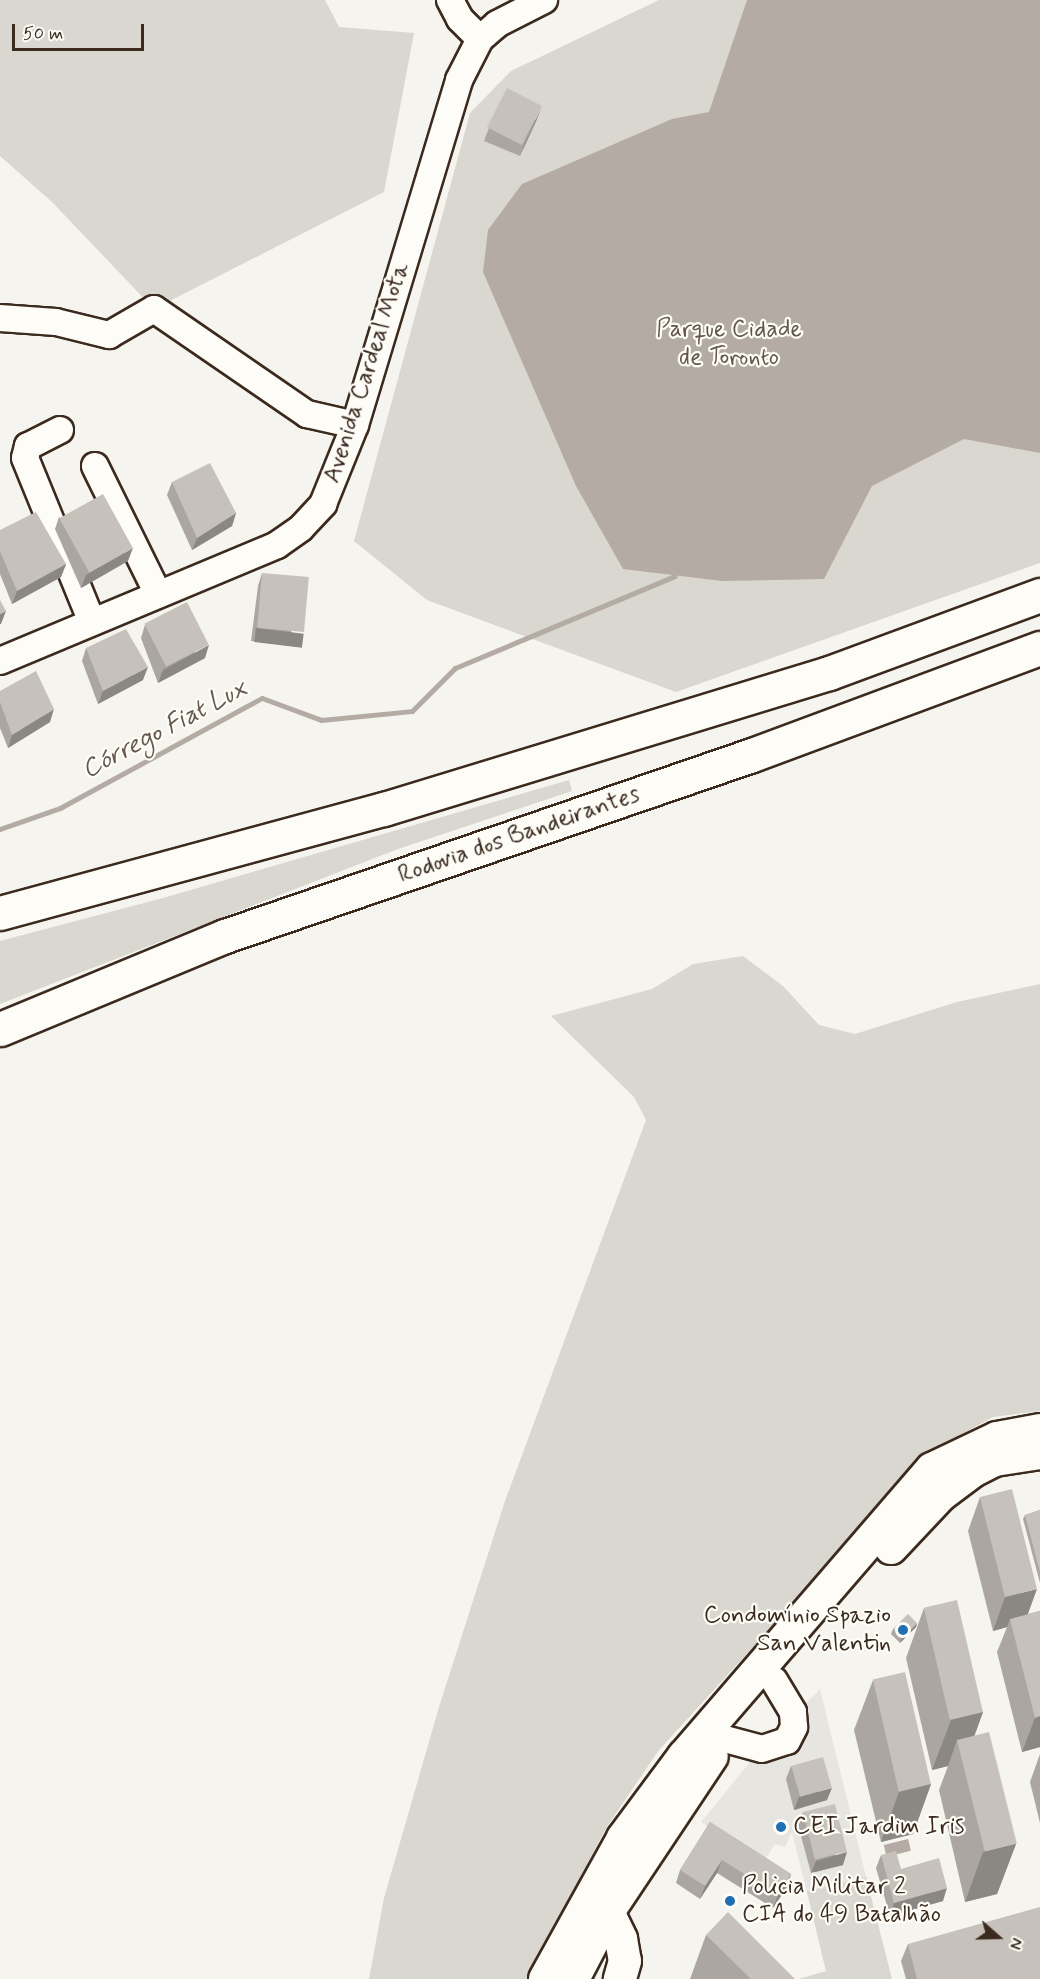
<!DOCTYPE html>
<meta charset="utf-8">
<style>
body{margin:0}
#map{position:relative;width:1040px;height:1979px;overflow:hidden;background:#f5f4ee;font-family:Mynerve,sans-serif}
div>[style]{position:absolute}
.built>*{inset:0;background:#e7e5df}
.green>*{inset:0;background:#dad6d0}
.water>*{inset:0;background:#b4aca4;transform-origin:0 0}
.stream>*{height:5px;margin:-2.5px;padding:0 2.5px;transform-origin:2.5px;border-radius:2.5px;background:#b4aca4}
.roads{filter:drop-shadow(2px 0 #3b2a1e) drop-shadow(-2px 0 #3b2a1e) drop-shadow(0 2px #3b2a1e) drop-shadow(0 -2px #3b2a1e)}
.minor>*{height:26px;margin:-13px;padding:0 13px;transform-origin:13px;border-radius:13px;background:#fdfcf7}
.major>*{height:32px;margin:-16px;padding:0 16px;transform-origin:16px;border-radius:16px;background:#fdfcf7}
.highway>*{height:33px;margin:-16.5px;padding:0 16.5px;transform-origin:16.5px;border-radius:16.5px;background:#fdfcf7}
.wall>*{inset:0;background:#aba6a1}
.shaded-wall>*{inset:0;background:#8b8783;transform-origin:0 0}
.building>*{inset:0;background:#c7c1bb;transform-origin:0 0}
.dots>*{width:16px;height:16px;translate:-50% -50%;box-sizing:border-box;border:3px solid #fdfcf7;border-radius:50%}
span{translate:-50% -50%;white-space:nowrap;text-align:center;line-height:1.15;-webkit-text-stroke:4.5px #fdfcf7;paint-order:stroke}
.park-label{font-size:24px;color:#63554a}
.street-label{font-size:24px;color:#3b2a1e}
.poi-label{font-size:24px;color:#3b2a1e}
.right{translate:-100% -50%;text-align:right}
.left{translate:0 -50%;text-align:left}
.water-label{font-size:26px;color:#65584d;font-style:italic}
.north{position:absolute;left:968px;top:1907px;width:60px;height:60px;-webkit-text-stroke:4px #fdfcf7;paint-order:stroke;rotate:110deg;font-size:16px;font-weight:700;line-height:24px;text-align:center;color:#3b2a1e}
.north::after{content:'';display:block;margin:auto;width:21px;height:27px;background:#3b2a1e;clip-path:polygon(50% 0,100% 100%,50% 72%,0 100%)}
.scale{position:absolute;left:12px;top:24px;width:132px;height:27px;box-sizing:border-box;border:3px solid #3b2a1e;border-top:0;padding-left:8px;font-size:18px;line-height:21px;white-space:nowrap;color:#3b2a1e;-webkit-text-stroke:4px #fdfcf7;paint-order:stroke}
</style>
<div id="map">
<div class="built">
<i style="clip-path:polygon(820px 1689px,885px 1954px,826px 1971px,792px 1832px,785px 1847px,775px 1844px,763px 1863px,701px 1822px,755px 1756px)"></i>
</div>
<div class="green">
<i style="clip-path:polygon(0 0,325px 0,339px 27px,414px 33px,384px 192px,154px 309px,52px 202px,0 156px)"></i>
<i style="clip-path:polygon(659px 0,1040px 0,1040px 563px,676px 692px,427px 600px,354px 541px,470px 113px,511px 71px)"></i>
<i style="clip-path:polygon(569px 780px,572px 791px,398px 849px,0 1004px,0 941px,163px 898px)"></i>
<i style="clip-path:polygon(743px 956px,783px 986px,819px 1025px,855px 1034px,957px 1002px,1040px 984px,1040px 1411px,993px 1417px,933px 1450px,659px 1750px,606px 1828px,529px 1979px,369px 1979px,384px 1898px,439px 1707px,505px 1501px,646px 1120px,634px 1097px,551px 1016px,652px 989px,693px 964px)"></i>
<i style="clip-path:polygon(866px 1877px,892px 1979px,799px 1979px,826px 1971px,807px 1891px)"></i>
</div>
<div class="water">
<i style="clip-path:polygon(747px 0,1040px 0,1040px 453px,964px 439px,872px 486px,824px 579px,722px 581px,623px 569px,576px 486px,483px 272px,488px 230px,522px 184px,672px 119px,709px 112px)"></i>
<i style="left:908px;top:1839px;width:12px;height:25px;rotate:76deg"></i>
</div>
<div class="stream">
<i style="left:0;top:829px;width:64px;rotate:-19.3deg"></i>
<i style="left:60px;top:808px;width:230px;rotate:-28.6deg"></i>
<i style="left:262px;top:698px;width:63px;rotate:20.4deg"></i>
<i style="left:321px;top:720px;width:91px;rotate:-5.6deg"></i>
<i style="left:412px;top:711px;width:61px;rotate:-45deg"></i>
<i style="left:455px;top:668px;width:238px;rotate:-22.7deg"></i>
</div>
<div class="roads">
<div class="minor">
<i style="left:450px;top:0;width:21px;rotate:62deg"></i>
<i style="left:460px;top:19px;width:28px;rotate:45deg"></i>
<i style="left:0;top:318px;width:56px;rotate:4.1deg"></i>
<i style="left:56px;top:322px;width:55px;rotate:13.8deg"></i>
<i style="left:109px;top:335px;width:52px;rotate:-30deg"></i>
<i style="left:154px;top:309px;width:186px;rotate:34.5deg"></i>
<i style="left:307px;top:414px;width:49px;rotate:12.9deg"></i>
<i style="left:60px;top:430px;width:36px;rotate:153deg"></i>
<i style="left:28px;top:446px;width:12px;rotate:104deg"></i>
<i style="left:25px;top:458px;width:177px;rotate:67.8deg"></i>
<i style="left:95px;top:466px;width:143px;rotate:63.8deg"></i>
<i style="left:0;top:661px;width:300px;rotate:-22.7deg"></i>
<i style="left:277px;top:545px;width:29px;rotate:-35deg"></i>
<i style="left:301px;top:528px;width:33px;rotate:-47deg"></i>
<i style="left:323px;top:504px;width:85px;rotate:-67.9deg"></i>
<i style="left:355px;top:425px;width:360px;rotate:-73.2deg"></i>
<i style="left:459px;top:80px;width:46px;rotate:-62.9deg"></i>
<i style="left:480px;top:39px;width:23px;rotate:-41deg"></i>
<i style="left:497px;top:24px;width:53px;rotate:-27.1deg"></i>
<i style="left:725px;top:1739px;width:38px;rotate:15deg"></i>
<i style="left:762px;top:1749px;width:26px;rotate:-18deg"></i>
<i style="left:787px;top:1741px;width:16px;rotate:-63deg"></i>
<i style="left:794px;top:1727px;width:15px;rotate:-94deg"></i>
<i style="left:793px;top:1712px;width:37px;rotate:-121deg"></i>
</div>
<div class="major">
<i style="left:891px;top:1548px;width:73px;rotate:-46.7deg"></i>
<i style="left:941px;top:1495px;width:38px;rotate:-37deg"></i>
<i style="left:971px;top:1472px;width:27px;rotate:-27deg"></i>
<i style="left:995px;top:1460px;width:46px;rotate:-8.8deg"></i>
<i style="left:608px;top:1912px;width:30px;rotate:64deg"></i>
<i style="left:621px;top:1939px;width:22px;rotate:80deg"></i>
<i style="left:625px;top:1961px;width:19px;rotate:106deg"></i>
<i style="left:545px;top:1979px;width:161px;rotate:-61deg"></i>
<i style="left:623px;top:1838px;width:102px;rotate:-53.4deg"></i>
<i style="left:684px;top:1756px;width:379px;rotate:-49.2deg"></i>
<i style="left:932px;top:1469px;width:72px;rotate:-25.5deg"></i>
<i style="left:997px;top:1438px;width:44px;rotate:-10.5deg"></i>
<i style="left:573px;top:1979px;width:76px;rotate:-62.4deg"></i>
<i style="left:608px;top:1912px;width:187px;rotate:-56.3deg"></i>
</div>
<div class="highway">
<i style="left:0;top:913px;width:398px;rotate:-15.2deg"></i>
<i style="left:384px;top:809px;width:465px;rotate:-17deg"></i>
<i style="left:829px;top:673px;width:225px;rotate:-20.3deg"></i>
<i style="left:0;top:1029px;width:243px;rotate:-22.5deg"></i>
<i style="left:225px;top:936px;width:557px;rotate:-18.96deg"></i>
<i style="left:752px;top:755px;width:307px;rotate:-20.4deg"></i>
</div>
</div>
<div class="wall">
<i style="clip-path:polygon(537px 119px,520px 156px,484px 141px,489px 128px)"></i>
<i style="clip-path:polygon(172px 482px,236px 513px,232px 526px,192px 550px,167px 495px)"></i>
<i style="clip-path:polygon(59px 517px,128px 561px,81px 588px,55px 529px)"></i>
<i style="clip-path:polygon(0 530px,66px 564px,61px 577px,12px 604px,0 574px)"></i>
<i style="clip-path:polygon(262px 573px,299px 647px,251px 641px,258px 586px)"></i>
<i style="clip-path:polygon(145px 625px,205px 658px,158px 683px,141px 638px)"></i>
<i style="clip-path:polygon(86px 648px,143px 680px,98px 704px,82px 661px)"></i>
<i style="clip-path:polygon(0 691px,50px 722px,8px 748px,0 728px)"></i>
<i style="clip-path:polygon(980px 1497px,1028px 1614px,1040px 1611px,1040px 1747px,1022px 1752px,997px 1652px,1007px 1627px,993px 1631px,968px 1531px)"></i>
<i style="clip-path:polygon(1040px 1510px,1040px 1583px,1023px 1519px,1025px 1515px)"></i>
<i style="clip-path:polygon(924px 1608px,983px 1712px,974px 1736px,1016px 1844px,997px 1894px,965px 1902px,939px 1790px,948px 1766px,932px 1770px,906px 1658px)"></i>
<i style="clip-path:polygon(917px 1623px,916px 1627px,900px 1643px,891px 1634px,893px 1629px)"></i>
<i style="clip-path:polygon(873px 1680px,931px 1784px,913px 1834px,881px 1842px,854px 1730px)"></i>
<i style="clip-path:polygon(1040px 1754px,1040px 1823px,1030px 1782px)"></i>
<i style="clip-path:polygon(791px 1766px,827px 1800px,794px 1810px,786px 1779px)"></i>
<i style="clip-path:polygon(803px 1812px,843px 1865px,811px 1873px,798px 1825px)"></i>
<i style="clip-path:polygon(710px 1822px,791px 1874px,787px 1887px,773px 1908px,717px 1873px,700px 1899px,676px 1883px,680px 1870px)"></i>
<i style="clip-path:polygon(881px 1855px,901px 1869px,943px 1901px,890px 1916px,876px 1868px)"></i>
<i style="clip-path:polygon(706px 1935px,795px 1979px,690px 1979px)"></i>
<i style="clip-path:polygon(908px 1944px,1040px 1979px,906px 1979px,901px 1961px)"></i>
</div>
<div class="shaded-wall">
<i style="clip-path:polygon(542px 106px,537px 119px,520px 156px,525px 143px)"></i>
<i style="clip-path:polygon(236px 513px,232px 526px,192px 550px,197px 538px)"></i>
<i style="clip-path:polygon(133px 548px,128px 561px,81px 588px,86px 575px)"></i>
<i style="clip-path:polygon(66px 564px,61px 577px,12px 604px,17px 591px)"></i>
<i style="clip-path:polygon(6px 611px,1px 624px,0 624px,0 614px)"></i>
<i style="left:256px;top:628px;width:48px;height:14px;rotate:7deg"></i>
<i style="clip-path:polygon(209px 645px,205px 658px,158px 683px,163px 670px)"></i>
<i style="clip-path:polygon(148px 667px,143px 680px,98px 704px,103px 691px)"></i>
<i style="clip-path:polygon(54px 709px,50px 722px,8px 748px,12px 735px)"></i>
<i style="clip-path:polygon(1037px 1589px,1025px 1622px,1010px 1619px,1007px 1627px,993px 1631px,1005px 1597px)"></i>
<i style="clip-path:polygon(917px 1623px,916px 1627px,900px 1643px,902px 1638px)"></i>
<i style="clip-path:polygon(983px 1712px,965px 1762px,957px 1740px,948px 1766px,932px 1770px,951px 1720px)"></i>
<i style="clip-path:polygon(1040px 1716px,1040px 1747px,1022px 1752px,1035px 1718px)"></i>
<i style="clip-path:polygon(931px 1784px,913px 1834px,881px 1842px,899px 1792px)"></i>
<i style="clip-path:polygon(832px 1788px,827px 1800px,794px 1810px,799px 1797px)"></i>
<i style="clip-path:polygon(1016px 1844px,997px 1894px,965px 1902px,983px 1852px)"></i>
<i style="clip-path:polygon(847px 1852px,843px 1865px,811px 1873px,816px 1861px)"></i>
<i style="clip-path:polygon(722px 1860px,717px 1873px,700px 1899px,705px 1886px)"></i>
<i style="clip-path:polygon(791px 1874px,787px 1887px,773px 1908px,778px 1895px)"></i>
<i style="clip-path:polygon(947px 1888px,943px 1901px,890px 1916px,894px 1903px)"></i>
</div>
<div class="building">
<i style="left:507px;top:88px;width:39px;height:44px;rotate:27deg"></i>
<i style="clip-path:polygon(210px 463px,236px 513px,197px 538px,172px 482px)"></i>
<i style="left:103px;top:494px;width:62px;height:50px;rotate:61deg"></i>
<i style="clip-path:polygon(36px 512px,66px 564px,17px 591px,0 551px,0 530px)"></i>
<i style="left:262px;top:573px;width:47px;height:55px;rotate:5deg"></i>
<i style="clip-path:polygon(0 600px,6px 611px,0 614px)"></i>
<i style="left:187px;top:602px;width:48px;height:48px;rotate:63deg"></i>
<i style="clip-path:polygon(126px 629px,148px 667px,103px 691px,86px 648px)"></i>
<i style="clip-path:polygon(36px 671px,54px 709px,12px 735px,0 702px,0 691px)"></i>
<i style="left:1012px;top:1489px;width:103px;height:33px;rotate:76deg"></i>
<i style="clip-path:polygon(1040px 1510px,1040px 1572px,1025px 1515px)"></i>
<i style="left:957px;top:1600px;width:115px;height:34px;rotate:77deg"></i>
<i style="clip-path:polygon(1040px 1611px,1040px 1716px,1035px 1718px,1010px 1619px)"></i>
<i style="left:908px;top:1614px;width:13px;height:21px;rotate:45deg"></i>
<i style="left:905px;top:1672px;width:115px;height:33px;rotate:77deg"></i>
<i style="left:989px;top:1732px;width:115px;height:33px;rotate:76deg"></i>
<i style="left:823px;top:1757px;width:32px;height:33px;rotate:74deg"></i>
<i style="left:835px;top:1804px;width:49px;height:33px;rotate:76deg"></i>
<i style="clip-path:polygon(710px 1822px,791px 1874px,778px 1895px,722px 1860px,705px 1886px,680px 1870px)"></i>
<i style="clip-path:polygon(896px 1851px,901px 1869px,939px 1858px,947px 1888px,894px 1903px,881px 1855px)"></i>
<i style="clip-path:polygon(1040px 1907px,1040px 1979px,917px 1979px,908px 1944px)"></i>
<i style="clip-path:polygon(728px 1912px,795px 1979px,751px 1979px,706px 1935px)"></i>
</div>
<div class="dots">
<i style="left:903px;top:1630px;background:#1f6fb2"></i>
<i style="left:781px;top:1827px;background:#1f6fb2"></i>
<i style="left:730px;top:1901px;background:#1f6fb2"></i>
</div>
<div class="park-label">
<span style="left:729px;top:344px">Parque Cidade<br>de Toronto</span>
</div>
<div class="street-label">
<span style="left:367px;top:373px;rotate:-72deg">Avenida Cardeal Mota</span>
<span style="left:519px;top:835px;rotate:-19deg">Rodovia dos Bandeirantes</span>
</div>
<div class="poi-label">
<span class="right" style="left:891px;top:1630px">Condomínio Spazio<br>San Valentin</span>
<span class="left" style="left:793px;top:1827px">CEI Jardim Iris</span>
<span class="left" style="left:742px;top:1901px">Policia Militar 2<br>CIA do 49 Batalhão</span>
</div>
<div class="water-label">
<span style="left:165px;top:730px;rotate:-28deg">Córrego Fiat Lux</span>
</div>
<div class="north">N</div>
<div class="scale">50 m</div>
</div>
